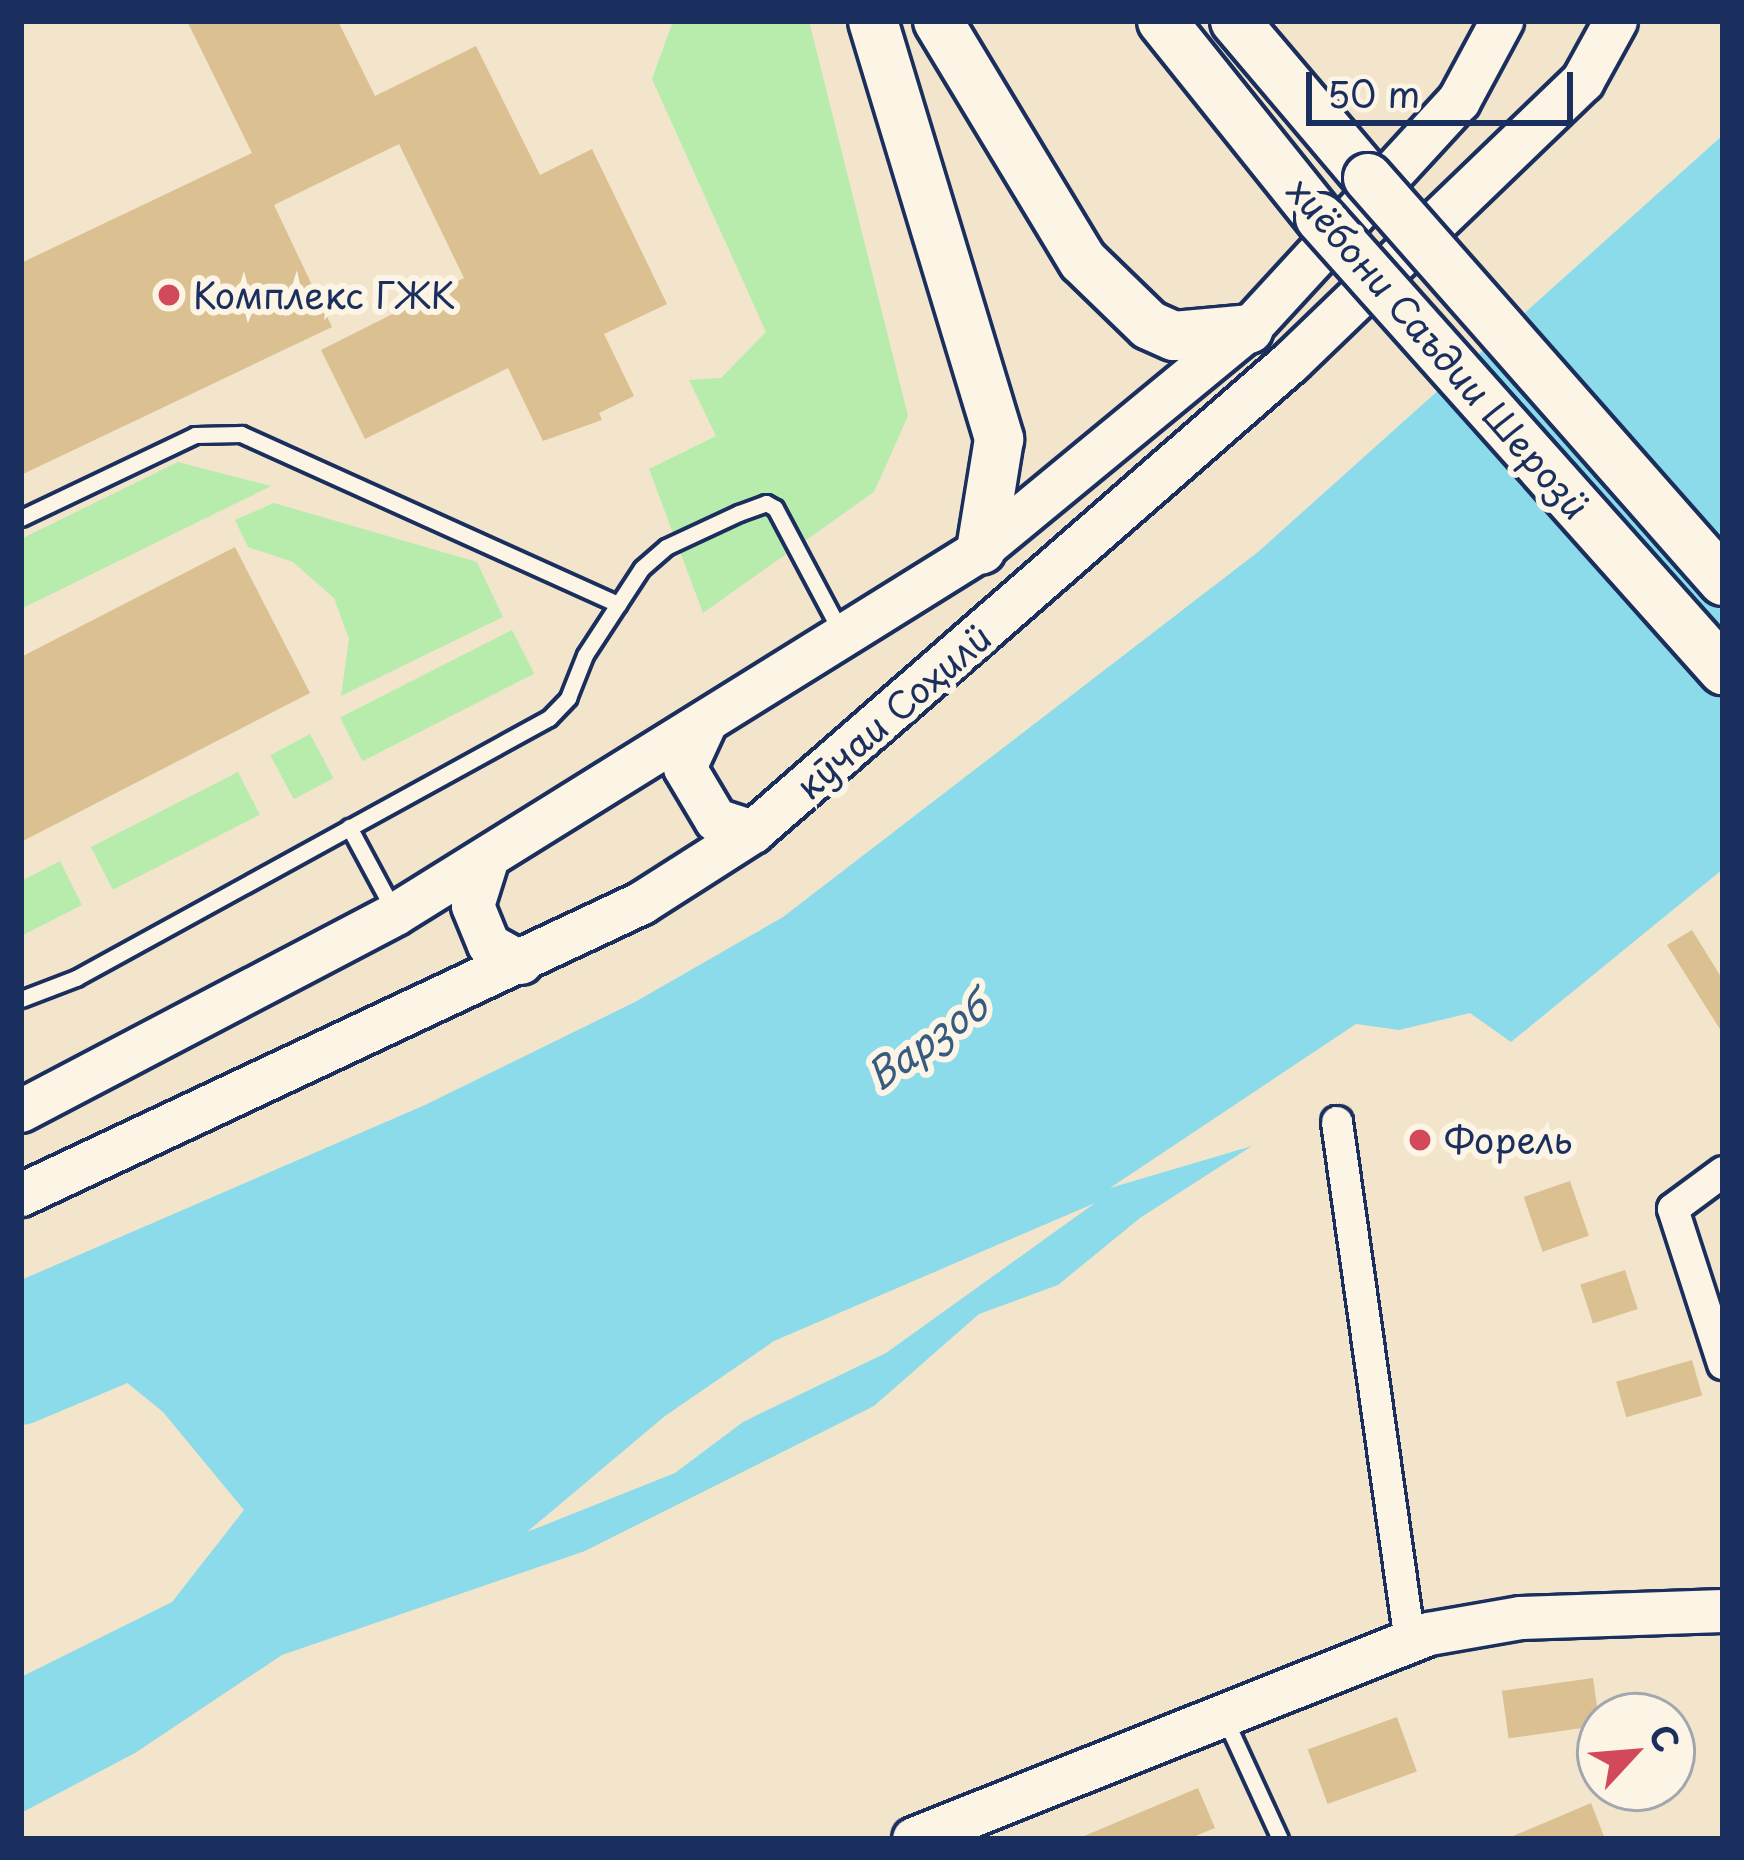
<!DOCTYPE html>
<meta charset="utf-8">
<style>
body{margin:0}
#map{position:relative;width:1744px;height:1860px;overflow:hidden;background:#f2e5cc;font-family:"Playpen Sans",sans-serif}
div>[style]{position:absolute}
.green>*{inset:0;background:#b7ecad;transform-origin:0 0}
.water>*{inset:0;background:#8cdbea}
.river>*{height:63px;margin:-31.5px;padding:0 31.5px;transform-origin:31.5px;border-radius:31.5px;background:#8cdbea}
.building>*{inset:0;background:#dbc191;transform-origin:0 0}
.roads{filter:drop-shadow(3px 0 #1b2f5e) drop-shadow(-3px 0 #1b2f5e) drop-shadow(0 3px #1b2f5e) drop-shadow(0 -3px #1b2f5e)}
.service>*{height:15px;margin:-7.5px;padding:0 7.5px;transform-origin:7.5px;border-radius:7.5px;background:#fcf5e5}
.minor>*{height:30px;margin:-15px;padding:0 15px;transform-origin:15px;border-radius:15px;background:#fcf5e5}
.secondary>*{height:42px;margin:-21px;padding:0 21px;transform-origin:21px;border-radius:21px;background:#fcf5e5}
.trunk>*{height:48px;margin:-24px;padding:0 24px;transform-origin:24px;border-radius:24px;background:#fcf5e5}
.bridges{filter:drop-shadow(3px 0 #1b2f5e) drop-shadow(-3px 0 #1b2f5e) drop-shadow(0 3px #1b2f5e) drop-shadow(0 -3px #1b2f5e)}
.trunk-bridge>*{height:48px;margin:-24px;padding:0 24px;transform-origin:24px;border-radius:24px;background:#fcf5e5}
.dots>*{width:33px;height:33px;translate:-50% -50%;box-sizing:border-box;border:6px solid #fcf5e5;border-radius:50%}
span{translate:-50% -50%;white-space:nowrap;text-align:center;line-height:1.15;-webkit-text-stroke:12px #fcf5e5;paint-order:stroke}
.poi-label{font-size:36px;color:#1b2f5e}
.left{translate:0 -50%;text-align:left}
.street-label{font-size:36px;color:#1b2f5e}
.water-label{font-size:39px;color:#375a81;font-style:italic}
.frame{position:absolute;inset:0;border:24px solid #1b2f5e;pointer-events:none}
.north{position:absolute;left:1576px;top:1692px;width:120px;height:120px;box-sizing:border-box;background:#fcf5e5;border:3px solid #a2a6af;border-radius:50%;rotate:64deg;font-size:33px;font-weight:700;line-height:48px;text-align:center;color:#1b2f5e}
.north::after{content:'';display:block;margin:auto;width:42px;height:54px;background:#d1495b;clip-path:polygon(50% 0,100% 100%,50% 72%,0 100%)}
.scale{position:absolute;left:1306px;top:72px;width:267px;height:54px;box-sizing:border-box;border:6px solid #1b2f5e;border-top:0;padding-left:15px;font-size:36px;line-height:42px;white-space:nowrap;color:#1b2f5e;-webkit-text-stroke:9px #fcf5e5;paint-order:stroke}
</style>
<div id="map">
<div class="green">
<i style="clip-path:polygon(673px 21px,809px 21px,908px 416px,874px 492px,703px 613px,649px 469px,716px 436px,689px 380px,721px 378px,766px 332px,652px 79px)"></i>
<i style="clip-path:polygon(178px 462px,271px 486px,21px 609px,21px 539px)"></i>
<i style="clip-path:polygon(274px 503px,477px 562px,503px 617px,341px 696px,349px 639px,334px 598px,293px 562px,248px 547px,235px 520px)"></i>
<i style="left:512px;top:630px;width:49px;height:193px;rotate:63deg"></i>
<i style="left:310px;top:734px;width:50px;height:45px;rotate:62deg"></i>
<i style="left:238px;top:772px;width:48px;height:165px;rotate:63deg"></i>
<i style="clip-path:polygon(60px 861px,82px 905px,21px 936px,21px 881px)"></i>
</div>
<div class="water">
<i style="clip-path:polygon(evenodd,1723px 135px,1723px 869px,1511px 1042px,1470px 1013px,1399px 1030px,1356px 1024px,1110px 1188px,1252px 1146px,1140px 1218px,1058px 1285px,979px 1314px,874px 1406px,585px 1551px,282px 1655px,135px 1753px,21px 1813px,21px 1677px,172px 1602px,244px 1510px,163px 1412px,72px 1338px,21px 1374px,21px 1280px,425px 1105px,635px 1002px,783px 917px,1258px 552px,1723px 135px,1095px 1203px,886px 1353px,743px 1422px,675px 1473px,527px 1532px,665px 1416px,774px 1341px,1095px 1203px)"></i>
</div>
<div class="river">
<i style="left:21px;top:1393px;width:169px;rotate:-22.9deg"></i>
</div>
<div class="building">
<i style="clip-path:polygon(187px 21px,338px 21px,375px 96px,476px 46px,540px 175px,592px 149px,667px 304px,604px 334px,634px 396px,599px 413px,602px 420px,543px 441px,508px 368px,365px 439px,321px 350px,464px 278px,399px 144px,274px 205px,332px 327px,21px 475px,21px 263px,252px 153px)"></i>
<i style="clip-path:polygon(235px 547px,310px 693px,21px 842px,21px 657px)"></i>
<i style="clip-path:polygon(1692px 930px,1723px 980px,1723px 1034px,1667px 945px)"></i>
<i style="left:1570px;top:1181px;width:58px;height:49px;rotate:71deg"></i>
<i style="left:1625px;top:1270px;width:41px;height:47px;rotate:72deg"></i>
<i style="left:1692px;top:1360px;width:37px;height:79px;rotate:74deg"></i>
<i style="left:1593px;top:1678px;width:48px;height:92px;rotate:82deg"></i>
<i style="left:1397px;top:1717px;width:58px;height:95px;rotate:70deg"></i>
<i style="clip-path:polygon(1198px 1788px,1215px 1828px,1188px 1839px,1077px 1839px)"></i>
<i style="clip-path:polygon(1591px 1803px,1605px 1839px,1506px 1839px)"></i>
</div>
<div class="roads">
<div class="service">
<i style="left:21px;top:518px;width:193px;rotate:-25.5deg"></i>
<i style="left:195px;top:435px;width:46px;rotate:-1.2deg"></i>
<i style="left:241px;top:434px;width:414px;rotate:24.3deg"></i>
<i style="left:349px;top:827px;width:93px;rotate:61.8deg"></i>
<i style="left:21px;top:999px;width:59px;rotate:-20.9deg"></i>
<i style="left:76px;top:978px;width:540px;rotate:-28.8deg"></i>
<i style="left:549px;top:718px;width:28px;rotate:-46deg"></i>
<i style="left:568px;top:698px;width:46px;rotate:-68.4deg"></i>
<i style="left:585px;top:655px;width:104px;rotate:-56.8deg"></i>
<i style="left:642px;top:568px;width:32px;rotate:-41deg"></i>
<i style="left:666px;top:547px;width:81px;rotate:-25deg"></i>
<i style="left:739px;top:513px;width:29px;rotate:-20deg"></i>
<i style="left:766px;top:503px;width:10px;rotate:29deg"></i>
<i style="left:775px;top:508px;width:143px;rotate:62deg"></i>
<i style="left:1224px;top:1717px;width:134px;rotate:65.3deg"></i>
</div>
<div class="minor">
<i style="left:1337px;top:1122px;width:525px;rotate:82.01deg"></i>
<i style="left:1723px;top:1172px;width:62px;rotate:143.5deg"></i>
<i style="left:1673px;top:1209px;width:163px;rotate:72.1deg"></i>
</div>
<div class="secondary">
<i style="left:704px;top:727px;width:45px;rotate:114.9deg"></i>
<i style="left:685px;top:768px;width:61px;rotate:59.2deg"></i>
<i style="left:716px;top:820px;width:39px;rotate:18deg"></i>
<i style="left:488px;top:858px;width:50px;rotate:107.4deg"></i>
<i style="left:473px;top:906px;width:42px;rotate:67.7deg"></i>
<i style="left:489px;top:945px;width:37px;rotate:29deg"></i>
<i style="left:21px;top:1111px;width:424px;rotate:-27.7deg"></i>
<i style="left:396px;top:914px;width:689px;rotate:-31.89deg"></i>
<i style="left:981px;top:550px;width:347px;rotate:-39.5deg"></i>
<i style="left:1249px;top:329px;width:310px;rotate:-47.4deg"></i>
<i style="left:1459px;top:101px;width:91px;rotate:-61.7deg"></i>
<i style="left:21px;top:1195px;width:686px;rotate:-25.18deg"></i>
<i style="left:642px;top:903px;width:132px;rotate:-32.6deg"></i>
<i style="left:753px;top:832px;width:714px;rotate:-41.14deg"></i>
<i style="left:1291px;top:362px;width:405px;rotate:-43.9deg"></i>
<i style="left:1583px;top:81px;width:68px;rotate:-61.2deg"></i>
<i style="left:914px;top:1839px;width:554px;rotate:-21.71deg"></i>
<i style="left:1429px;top:1634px;width:93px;rotate:-9.9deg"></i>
<i style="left:1521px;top:1618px;width:202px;rotate:-2deg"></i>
</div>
<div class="trunk">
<i style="left:873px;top:21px;width:437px;rotate:73.2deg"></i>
<i style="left:999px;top:439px;width:112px;rotate:99.2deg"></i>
<i style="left:938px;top:21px;width:280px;rotate:58.9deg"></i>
<i style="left:1083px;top:261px;width:92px;rotate:44.1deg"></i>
<i style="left:1149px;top:325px;width:27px;rotate:24deg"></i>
<i style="left:1174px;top:336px;width:75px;rotate:-5.3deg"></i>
<i style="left:1162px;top:21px;width:253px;rotate:51.3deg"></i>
<i style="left:1235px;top:21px;width:206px;rotate:49.7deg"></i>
</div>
</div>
<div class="bridges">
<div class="trunk-bridge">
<i style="left:1368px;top:178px;width:537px;rotate:48.62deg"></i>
<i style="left:1320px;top:218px;width:606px;rotate:48.28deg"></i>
</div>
</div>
<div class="dots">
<i style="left:169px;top:295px;background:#d1495b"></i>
<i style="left:1420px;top:1140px;background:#d1495b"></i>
</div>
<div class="poi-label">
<span class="left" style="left:193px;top:295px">Комплекс ГЖК</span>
<span class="left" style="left:1444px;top:1140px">Форель</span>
</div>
<div class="street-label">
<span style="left:1439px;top:348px;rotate:49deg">хиёбони Саъдии Шерозӣ</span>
<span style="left:893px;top:711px;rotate:-41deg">кӯчаи Соҳилӣ</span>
</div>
<div class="water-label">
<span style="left:926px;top:1040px;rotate:-35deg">Варзоб</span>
</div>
<div class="frame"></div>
<div class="north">С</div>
<div class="scale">50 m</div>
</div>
